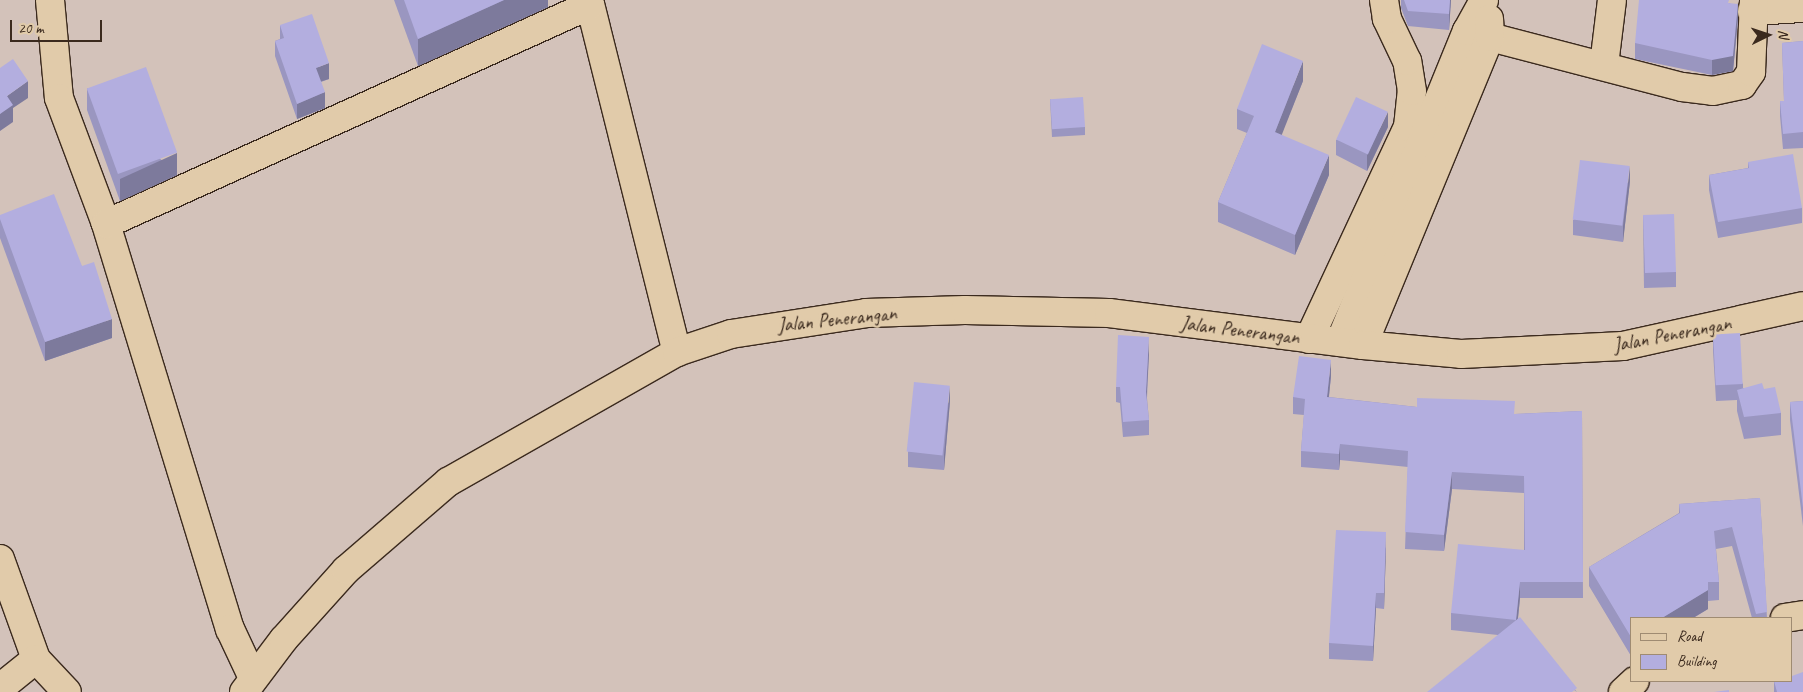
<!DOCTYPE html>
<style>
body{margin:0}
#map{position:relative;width:1803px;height:692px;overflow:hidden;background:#d3c2ba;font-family:Caveat,sans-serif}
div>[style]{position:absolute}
.roads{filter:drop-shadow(1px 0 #3b2a1e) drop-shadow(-1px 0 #3b2a1e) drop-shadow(0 1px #3b2a1e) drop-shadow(0 -1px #3b2a1e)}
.minor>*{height:28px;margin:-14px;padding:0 14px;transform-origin:14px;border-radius:14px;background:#e1cbaa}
.wall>*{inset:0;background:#9a96c0}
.shaded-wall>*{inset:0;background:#7d7a9c}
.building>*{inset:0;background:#b3aedf;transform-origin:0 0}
span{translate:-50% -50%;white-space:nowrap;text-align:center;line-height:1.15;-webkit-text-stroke:5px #e1cbaa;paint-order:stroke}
.street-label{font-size:20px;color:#3b2a1e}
.legend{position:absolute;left:1630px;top:617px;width:162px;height:65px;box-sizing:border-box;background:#e1cbaa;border:1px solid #9f8b72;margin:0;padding:6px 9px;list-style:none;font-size:15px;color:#3b2a1e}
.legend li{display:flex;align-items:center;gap:10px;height:25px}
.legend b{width:25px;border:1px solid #9f8b72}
.north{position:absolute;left:1743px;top:10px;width:50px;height:50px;-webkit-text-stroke:4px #e1cbaa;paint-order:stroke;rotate:86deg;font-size:14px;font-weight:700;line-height:20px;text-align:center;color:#3b2a1e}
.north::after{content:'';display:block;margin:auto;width:18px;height:22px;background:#3b2a1e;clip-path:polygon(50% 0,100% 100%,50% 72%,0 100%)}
.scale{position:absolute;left:10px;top:20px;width:92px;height:22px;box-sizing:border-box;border:2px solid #3b2a1e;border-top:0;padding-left:6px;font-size:15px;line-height:18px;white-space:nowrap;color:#3b2a1e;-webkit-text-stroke:4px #e1cbaa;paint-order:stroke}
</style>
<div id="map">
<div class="roads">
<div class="minor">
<i style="left:50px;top:0;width:98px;rotate:84.8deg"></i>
<i style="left:59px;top:98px;width:134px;rotate:69.5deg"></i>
<i style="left:106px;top:224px;width:424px;rotate:73deg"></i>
<i style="left:230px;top:629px;width:54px;rotate:64.9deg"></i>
<i style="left:589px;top:0;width:363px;rotate:76deg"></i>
<i style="left:1752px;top:11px;width:51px;rotate:-3.4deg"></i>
<i style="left:1467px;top:31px;width:222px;rotate:14.6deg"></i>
<i style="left:1682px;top:87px;width:31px;rotate:7deg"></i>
<i style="left:1713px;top:91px;width:30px;rotate:-12deg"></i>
<i style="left:1742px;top:85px;width:16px;rotate:-55deg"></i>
<i style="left:1751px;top:72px;width:72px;rotate:-87.6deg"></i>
<i style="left:1604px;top:65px;width:65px;rotate:-83deg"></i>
<i style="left:106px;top:224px;width:531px;rotate:-24.35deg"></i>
<i style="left:1309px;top:339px;width:234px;rotate:-65deg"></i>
<i style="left:1408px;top:127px;width:36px;rotate:-84deg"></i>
<i style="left:1412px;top:91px;width:30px;rotate:-99deg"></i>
<i style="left:1407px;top:61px;width:47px;rotate:-115.5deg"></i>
<i style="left:1387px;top:19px;width:19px;rotate:-99deg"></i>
<i style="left:1340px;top:342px;width:336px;rotate:-67.8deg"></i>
<i style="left:1467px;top:31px;width:35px;rotate:-61deg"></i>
<i style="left:1363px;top:345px;width:333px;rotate:-67.6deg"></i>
<i style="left:1490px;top:37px;width:18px;rotate:-93deg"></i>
<i style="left:0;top:559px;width:106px;rotate:70.2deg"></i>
<i style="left:36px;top:659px;width:45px;rotate:46.8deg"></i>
<i style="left:1785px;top:618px;width:18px;rotate:-9deg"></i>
<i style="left:0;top:688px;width:46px;rotate:-38.9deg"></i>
<i style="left:244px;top:692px;width:66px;rotate:-53deg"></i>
<i style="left:284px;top:639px;width:93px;rotate:-48.1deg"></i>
<i style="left:346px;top:570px;width:135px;rotate:-40.8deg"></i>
<i style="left:448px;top:482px;width:263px;rotate:-29.6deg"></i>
<i style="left:677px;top:352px;width:57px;rotate:-18.4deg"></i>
<i style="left:731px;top:334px;width:137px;rotate:-8.8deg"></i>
<i style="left:866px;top:313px;width:99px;rotate:-1.7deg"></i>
<i style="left:965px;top:310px;width:144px;rotate:1.2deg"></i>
<i style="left:1109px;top:313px;width:256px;rotate:7.2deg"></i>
<i style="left:1363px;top:345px;width:98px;rotate:5.2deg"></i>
<i style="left:1461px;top:354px;width:162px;rotate:-2.8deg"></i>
<i style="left:1623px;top:346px;width:184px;rotate:-12.5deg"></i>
<i style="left:1623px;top:692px;width:16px;rotate:-43deg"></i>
</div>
</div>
<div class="wall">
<i style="clip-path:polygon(394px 0,548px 0,548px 7px,418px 66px)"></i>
<i style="clip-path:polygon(1401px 0,1451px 0,1449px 30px,1408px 26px,1401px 8px)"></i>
<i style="clip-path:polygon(1730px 3px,1738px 19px,1733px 71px,1712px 75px,1635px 59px,1635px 43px)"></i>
<i style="clip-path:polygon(280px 25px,329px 79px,321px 82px,325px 108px,297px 119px,275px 56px,275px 41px,280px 39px)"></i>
<i style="clip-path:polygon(1803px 41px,1803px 148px,1783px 149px,1780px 116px,1780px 101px,1784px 101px,1782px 43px)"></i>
<i style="clip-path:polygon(1303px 81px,1281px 135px,1329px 175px,1295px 255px,1218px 222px,1218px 202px,1247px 133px,1237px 129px,1237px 109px)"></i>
<i style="clip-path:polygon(87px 88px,177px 175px,120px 201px,87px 110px)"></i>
<i style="clip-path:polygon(1050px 99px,1085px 127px,1085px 135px,1052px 137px)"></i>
<i style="clip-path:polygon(1388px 127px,1367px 171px,1336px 155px,1336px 140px)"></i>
<i style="clip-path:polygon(1748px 162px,1802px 208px,1802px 223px,1718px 238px,1709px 190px,1709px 175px,1748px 168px)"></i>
<i style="clip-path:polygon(1630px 181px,1623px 242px,1573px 235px,1573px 220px)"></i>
<i style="clip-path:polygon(0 215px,82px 266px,112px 338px,45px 361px,0 238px)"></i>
<i style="clip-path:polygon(1643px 215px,1676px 272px,1676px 287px,1644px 288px)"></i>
<i style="clip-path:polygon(1713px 335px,1743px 384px,1743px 388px,1764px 389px,1781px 413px,1781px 435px,1744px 439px,1737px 411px,1737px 400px,1716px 401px,1713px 351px)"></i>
<i style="clip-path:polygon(1149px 353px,1147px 398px,1149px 420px,1149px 435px,1123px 437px,1120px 403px,1116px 402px,1116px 387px)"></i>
<i style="clip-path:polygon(1331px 376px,1329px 397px,1417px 407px,1515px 414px,1582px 411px,1583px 598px,1520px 598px,1518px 619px,1577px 692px,1498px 635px,1451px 630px,1451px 613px,1524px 550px,1524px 493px,1452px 489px,1444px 551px,1405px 549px,1408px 467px,1340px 460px,1339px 470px,1301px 467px,1301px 451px,1304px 415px,1293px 414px,1293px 397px)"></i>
<i style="clip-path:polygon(950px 401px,944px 470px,908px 467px,908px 452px)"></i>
<i style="clip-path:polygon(1803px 401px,1803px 526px,1790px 420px,1790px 402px)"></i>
<i style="clip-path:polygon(1760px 498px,1767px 618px,1752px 618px,1732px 546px,1716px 549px,1719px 582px,1719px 600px,1708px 601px,1708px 609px,1631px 656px,1589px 586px,1589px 567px,1679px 513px,1679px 504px)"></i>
<i style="clip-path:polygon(1386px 547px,1384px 609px,1376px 608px,1373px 661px,1329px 659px,1329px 643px)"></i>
<i style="clip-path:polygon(1774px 681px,1803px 692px,1774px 692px)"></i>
</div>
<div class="shaded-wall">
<i style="clip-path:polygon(504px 0,548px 0,548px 7px,418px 66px,418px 39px)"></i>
<i style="clip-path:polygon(1450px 0,1451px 0,1449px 30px,1449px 14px)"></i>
<i style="clip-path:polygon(1738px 4px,1738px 19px,1733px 71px,1712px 75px,1712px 60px)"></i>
<i style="clip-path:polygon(1303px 61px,1303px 81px,1275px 152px,1275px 132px)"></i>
<i style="clip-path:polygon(329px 63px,329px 79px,316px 83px,316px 68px)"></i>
<i style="clip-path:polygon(28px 81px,28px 98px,13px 108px,13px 122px,0 131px,0 114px,7px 96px)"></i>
<i style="clip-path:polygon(325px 92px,325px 108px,297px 119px,297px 104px)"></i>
<i style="clip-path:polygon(1388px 112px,1388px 127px,1367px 171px,1367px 155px)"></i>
<i style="clip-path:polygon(177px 153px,177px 175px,120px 201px,120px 179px)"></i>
<i style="clip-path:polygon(1329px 155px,1329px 175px,1295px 255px,1295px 235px)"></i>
<i style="clip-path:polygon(1630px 166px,1630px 181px,1623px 242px,1623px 226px)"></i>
<i style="clip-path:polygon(112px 319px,112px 338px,45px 361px,45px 342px)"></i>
<i style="clip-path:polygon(1149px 337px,1149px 353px,1146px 407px,1146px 392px)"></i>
<i style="clip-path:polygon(1331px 360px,1331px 376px,1327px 413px,1327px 397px)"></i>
<i style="clip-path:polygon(950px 386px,950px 401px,944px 470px,944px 455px)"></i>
<i style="clip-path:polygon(1340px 444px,1340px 460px,1339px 470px,1339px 454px)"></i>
<i style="clip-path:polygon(1452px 472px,1452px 489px,1444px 551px,1444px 535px)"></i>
<i style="clip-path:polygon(1386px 532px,1386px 547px,1384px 609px,1384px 593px)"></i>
<i style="clip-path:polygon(1520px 582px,1520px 598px,1516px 636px,1516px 620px)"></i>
<i style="clip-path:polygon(1708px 590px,1708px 609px,1693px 618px,1662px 618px)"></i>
<i style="clip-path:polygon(1376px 593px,1376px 608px,1373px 661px,1373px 646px)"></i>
<i style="clip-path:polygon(1631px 637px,1632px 637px,1631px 656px)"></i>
</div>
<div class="building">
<i style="clip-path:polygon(404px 0,504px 0,418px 39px)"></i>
<i style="clip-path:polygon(1404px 0,1450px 0,1449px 14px,1408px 11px)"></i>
<i style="clip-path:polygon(1639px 0,1729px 0,1728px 3px,1738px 4px,1733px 56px,1712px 60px,1635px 43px)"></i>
<i style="clip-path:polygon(312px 14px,329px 63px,316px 68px,325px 92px,297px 104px,275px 41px,284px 38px,280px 25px)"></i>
<i style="clip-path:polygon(1803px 41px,1803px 132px,1783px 134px,1780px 101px,1784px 101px,1782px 43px)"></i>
<i style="clip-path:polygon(1262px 44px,1303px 61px,1275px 132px,1329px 155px,1295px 235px,1218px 202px,1254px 116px,1237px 109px)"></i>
<i style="clip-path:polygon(13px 59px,28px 81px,7px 96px,13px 105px,0 114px,0 68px)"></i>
<i style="left:146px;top:67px;width:91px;height:63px;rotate:70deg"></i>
<i style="left:1083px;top:97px;width:30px;height:33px;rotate:86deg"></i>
<i style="left:1356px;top:97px;width:35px;height:47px;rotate:25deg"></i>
<i style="clip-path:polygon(1793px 154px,1802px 208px,1718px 222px,1709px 175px,1749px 168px,1748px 162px)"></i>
<i style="left:1580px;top:160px;width:50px;height:60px;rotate:7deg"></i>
<i style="clip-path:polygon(54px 194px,82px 266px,94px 262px,112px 319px,45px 342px,0 219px,0 215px)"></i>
<i style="left:1674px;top:214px;width:58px;height:31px;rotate:88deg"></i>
<i style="left:1740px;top:333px;width:51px;height:27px;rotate:87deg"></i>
<i style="clip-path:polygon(1118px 335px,1149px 337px,1146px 392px,1149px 420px,1123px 422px,1120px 387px,1116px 387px)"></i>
<i style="clip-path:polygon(1299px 356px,1331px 360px,1327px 397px,1417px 407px,1417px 398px,1515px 401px,1514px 414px,1582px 411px,1583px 582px,1520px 582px,1516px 620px,1451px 613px,1458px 544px,1525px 550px,1524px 476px,1452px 472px,1444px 535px,1405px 532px,1408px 451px,1340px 444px,1339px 454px,1301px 451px,1305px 399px,1293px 397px)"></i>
<i style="left:914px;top:382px;width:36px;height:70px;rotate:6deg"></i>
<i style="clip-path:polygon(1762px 383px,1764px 389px,1775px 387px,1781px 413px,1744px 417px,1737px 390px)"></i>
<i style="clip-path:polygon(1803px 401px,1803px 508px,1790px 402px)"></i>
<i style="clip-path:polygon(1760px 498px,1767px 612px,1756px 614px,1732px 527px,1714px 531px,1719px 582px,1708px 582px,1708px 590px,1662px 618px,1632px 618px,1631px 637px,1589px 567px,1680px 513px,1679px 504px)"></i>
<i style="clip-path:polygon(1336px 530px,1386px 532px,1384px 593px,1376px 593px,1373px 646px,1329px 643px)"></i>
<i style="clip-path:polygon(1520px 617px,1577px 688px,1572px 692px,1427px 692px)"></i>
<i style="clip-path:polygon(1803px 672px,1803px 692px,1777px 692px,1774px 681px,1792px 681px,1792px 676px)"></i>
<i style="clip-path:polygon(1729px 690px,1729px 692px,1714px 692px)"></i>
</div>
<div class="street-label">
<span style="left:837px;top:319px;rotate:-6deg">Jalan Penerangan</span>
<span style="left:1240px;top:330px;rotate:7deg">Jalan Penerangan</span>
<span style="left:1672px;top:334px;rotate:-11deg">Jalan Penerangan</span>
</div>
<ul class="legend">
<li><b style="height:6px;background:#e1cbaa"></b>Road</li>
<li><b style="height:14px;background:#b3aedf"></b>Building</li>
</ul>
<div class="north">N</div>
<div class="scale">20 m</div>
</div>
